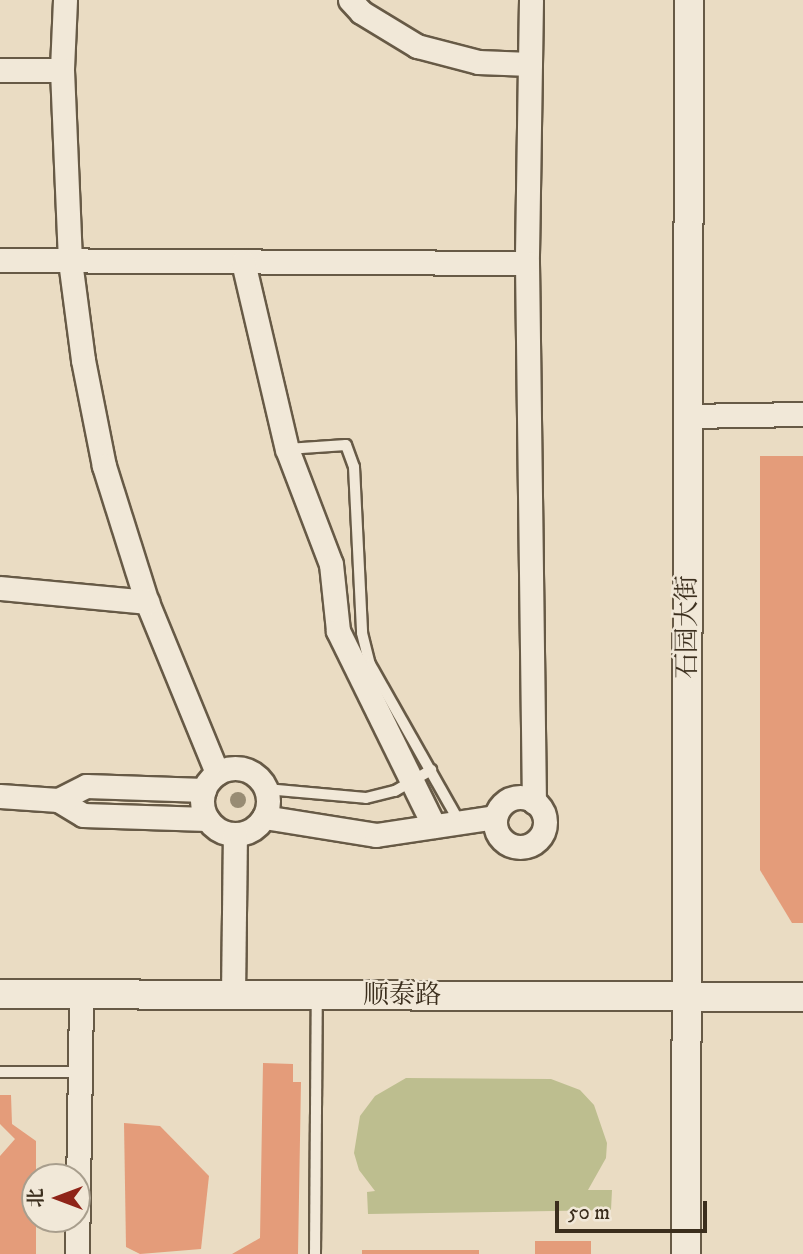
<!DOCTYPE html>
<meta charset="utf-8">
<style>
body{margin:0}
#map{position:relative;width:803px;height:1254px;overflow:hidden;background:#eadcc3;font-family:"IM FELL DW Pica","Noto Serif SC",serif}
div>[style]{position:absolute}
.green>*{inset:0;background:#bdbe8f}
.building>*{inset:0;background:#e49c7a;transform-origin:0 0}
.roads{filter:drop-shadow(2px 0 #675a46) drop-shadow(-2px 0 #675a46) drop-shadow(0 2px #675a46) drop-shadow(0 -2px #675a46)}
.service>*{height:10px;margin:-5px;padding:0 5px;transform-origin:5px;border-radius:5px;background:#f1e8d8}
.minor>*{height:23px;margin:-11.5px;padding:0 11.5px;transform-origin:11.5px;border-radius:11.5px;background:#f1e8d8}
.minor>.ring{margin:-11.5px;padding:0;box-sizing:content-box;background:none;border:23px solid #f1e8d8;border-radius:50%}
.tertiary>*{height:28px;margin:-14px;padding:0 14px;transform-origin:14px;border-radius:14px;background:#f1e8d8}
.trees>*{width:16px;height:16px;margin:-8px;border-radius:50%;background:#988c74}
span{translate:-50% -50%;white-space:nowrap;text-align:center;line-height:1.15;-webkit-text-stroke:5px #f1e8d8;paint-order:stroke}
.street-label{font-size:26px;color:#3b2e1d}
.north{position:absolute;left:21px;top:1163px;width:70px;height:70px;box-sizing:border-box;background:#f1e8d8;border:2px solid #a89e8d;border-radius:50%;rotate:270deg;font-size:19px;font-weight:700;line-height:28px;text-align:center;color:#3b2e1d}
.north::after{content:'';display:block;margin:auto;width:24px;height:32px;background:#8f2418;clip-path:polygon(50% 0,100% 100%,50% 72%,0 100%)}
.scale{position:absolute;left:555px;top:1201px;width:152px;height:32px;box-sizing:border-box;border:4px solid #3b2e1d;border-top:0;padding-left:9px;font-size:21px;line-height:24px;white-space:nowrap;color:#3b2e1d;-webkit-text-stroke:5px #f1e8d8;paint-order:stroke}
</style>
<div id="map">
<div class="green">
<i style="clip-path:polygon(406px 1078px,551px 1079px,580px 1090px,594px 1105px,607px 1143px,606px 1158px,588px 1190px,612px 1190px,611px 1210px,368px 1214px,367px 1192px,375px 1191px,359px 1170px,354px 1153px,360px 1116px,375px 1096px)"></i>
</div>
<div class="building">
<i style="clip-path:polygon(760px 456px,803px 456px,803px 923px,792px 923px,760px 870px)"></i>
<i style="clip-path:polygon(263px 1063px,293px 1064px,293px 1082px,301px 1082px,298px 1254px,232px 1254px,260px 1238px)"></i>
<i style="clip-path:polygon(0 1095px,11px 1095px,12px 1124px,36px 1141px,36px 1254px,0 1254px,0 1156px,15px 1139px,0 1124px)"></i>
<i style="clip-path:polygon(124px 1123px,160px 1126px,209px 1176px,201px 1249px,140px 1254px,126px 1247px)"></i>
<i style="left:591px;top:1241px;width:13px;height:56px;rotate:90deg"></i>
<i style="left:362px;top:1250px;width:117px;height:4px"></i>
</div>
<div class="roads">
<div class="service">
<i style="left:287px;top:449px;width:59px;rotate:-3.9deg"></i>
<i style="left:346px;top:445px;width:23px;rotate:70deg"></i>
<i style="left:354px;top:467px;width:166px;rotate:87.2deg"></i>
<i style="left:362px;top:633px;width:32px;rotate:76deg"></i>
<i style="left:370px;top:664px;width:180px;rotate:60.5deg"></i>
<i style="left:266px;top:789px;width:100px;rotate:5.1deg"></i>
<i style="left:366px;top:798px;width:30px;rotate:-14deg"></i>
<i style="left:395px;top:791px;width:42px;rotate:-30.3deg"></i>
<i style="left:0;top:1072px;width:79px"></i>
<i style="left:315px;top:1254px;width:256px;rotate:-89.6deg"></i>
</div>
<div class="minor">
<i style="left:65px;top:0;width:70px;rotate:92.5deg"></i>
<i style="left:62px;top:70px;width:191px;rotate:87.6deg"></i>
<i style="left:70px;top:261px;width:100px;rotate:82.5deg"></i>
<i style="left:83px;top:360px;width:108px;rotate:78.8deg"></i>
<i style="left:104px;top:466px;width:143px;rotate:72.5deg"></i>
<i style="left:147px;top:602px;width:185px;rotate:67.7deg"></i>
<i style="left:350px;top:0;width:16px;rotate:47deg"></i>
<i style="left:361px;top:12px;width:66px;rotate:31.3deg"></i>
<i style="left:417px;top:46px;width:63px;rotate:14.7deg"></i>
<i style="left:478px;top:62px;width:52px;rotate:2.2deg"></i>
<i style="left:531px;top:0;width:263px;rotate:90.9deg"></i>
<i style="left:527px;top:263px;width:539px;rotate:89.26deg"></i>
<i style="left:0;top:70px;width:62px"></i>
<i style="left:0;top:260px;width:527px;rotate:0.33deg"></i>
<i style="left:243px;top:262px;width:192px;rotate:76.8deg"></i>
<i style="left:287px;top:449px;width:123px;rotate:69.1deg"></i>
<i style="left:331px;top:564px;width:67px;rotate:84deg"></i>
<i style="left:338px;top:631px;width:217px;rotate:63.8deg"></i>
<i style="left:688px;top:416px;width:115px;rotate:-1deg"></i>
<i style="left:0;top:588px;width:148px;rotate:5.4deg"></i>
<i class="ring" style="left:202px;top:768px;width:43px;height:43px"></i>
<i style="left:204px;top:790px;width:118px;rotate:-178.1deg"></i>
<i style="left:86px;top:786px;width:31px;rotate:153deg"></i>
<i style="left:58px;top:800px;width:29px;rotate:31deg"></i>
<i style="left:83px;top:815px;width:124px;rotate:1.8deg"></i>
<i style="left:0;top:796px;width:58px;rotate:3.9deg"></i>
<i class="ring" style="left:495px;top:797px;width:27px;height:27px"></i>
<i style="left:264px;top:817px;width:113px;rotate:9.1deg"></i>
<i style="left:376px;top:835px;width:120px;rotate:-8.6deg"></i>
<i style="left:233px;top:995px;width:161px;rotate:-89.3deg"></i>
<i style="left:77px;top:1254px;width:259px;rotate:-89.1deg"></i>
</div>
<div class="tertiary">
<i style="left:0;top:994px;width:803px;rotate:0.21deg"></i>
<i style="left:686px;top:1254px;width:1254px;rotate:-89.86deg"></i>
</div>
</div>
<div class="trees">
<i style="left:238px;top:800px"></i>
</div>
<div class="street-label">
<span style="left:688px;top:627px;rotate:-90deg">石园大街</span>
<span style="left:402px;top:996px">顺泰路</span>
</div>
<div class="north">北</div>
<div class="scale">50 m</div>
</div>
